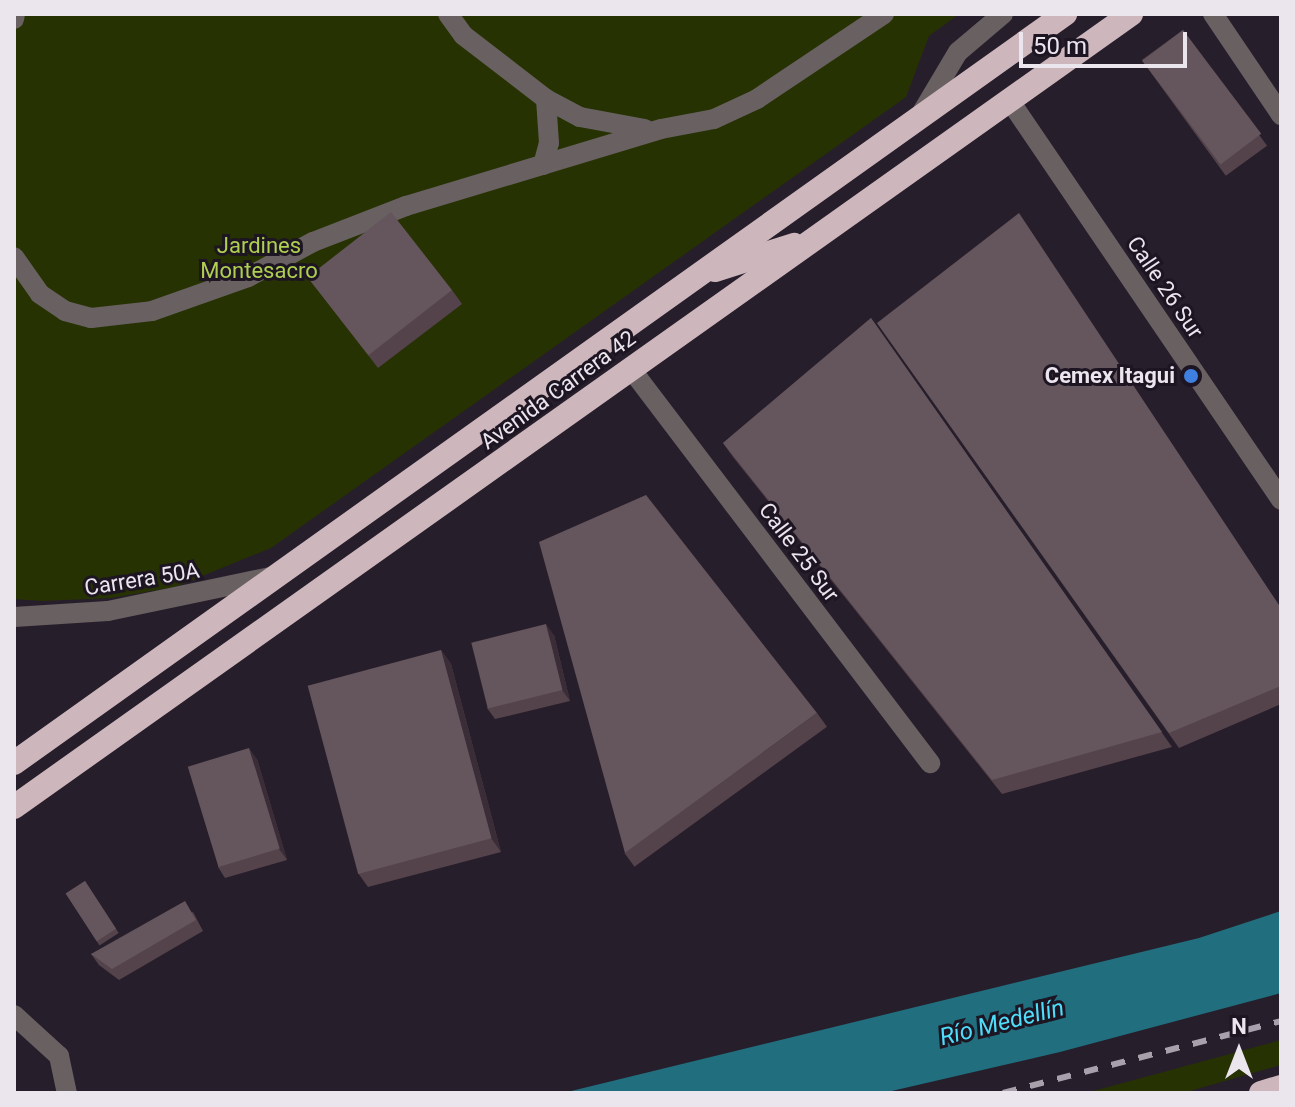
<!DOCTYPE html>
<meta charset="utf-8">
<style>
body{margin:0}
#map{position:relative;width:1295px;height:1107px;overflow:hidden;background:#271e2b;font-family:Roboto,sans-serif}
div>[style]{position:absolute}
.green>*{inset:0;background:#273203}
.water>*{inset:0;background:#216f7e}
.minor>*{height:20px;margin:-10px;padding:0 10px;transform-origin:10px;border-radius:10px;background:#696062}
.highway>*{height:24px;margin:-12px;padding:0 12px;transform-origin:12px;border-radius:12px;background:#ceb7bc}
.rail>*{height:6px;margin-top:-3px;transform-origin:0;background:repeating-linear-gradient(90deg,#a8a1ac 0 14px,transparent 0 28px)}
.wall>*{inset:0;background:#54434b;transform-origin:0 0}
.shaded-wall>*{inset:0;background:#3b2d37}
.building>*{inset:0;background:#65555d;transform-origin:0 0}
.dots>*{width:22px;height:22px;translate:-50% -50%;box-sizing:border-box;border:4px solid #1d1522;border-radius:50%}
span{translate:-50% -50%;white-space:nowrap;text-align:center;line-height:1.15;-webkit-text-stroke:6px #1d1522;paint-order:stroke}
.park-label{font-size:22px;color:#aecf50}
.street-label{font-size:22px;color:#ebe5ee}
.poi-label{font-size:22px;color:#ebe5ee;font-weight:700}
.right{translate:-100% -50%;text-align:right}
.water-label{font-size:24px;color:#4edefb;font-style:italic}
.frame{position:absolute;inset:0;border:16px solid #ebe5ee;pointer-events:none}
.north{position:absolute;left:1199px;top:1011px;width:80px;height:80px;-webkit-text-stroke:6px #1d1522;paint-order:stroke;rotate:0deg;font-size:22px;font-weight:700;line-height:32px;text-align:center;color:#ebe5ee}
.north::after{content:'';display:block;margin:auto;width:28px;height:36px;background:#ebe5ee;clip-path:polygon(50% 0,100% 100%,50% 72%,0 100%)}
.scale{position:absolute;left:1019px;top:32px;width:168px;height:36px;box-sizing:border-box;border:4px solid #ebe5ee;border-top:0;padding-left:10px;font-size:24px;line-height:28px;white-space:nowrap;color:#ebe5ee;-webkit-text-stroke:6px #1d1522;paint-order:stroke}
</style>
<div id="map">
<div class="green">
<i style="clip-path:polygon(14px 14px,959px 14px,929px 36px,906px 97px,271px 548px,175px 587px,111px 598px,42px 601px,14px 599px)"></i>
<i style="clip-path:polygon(1281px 1040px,1281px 1065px,1183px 1093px,1086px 1093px)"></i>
</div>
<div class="water">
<i style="clip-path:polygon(1281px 911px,1281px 993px,1060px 1052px,883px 1093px,563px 1093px,1199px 938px)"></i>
</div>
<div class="minor">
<i style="left:448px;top:14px;width:26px;rotate:54deg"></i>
<i style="left:463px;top:35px;width:105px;rotate:37.6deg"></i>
<i style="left:546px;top:99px;width:38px;rotate:28deg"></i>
<i style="left:580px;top:117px;width:66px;rotate:10.5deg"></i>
<i style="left:1213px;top:14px;width:122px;rotate:56deg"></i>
<i style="left:14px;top:19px;width:5px;rotate:-79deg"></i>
<i style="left:1010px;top:101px;width:482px;rotate:55.8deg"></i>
<i style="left:921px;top:114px;width:72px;rotate:-59.2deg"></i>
<i style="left:958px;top:52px;width:59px;rotate:-40.2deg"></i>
<i style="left:543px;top:165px;width:23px;rotate:-75deg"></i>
<i style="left:549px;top:143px;width:44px;rotate:-93.9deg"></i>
<i style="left:14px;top:257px;width:45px;rotate:54.9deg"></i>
<i style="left:40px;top:294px;width:30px;rotate:34deg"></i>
<i style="left:65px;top:311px;width:27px;rotate:15deg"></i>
<i style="left:91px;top:318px;width:61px;rotate:-6.5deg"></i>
<i style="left:152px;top:311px;width:102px;rotate:-19.5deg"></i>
<i style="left:248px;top:277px;width:74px;rotate:-28.3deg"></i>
<i style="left:313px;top:242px;width:100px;rotate:-21.2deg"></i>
<i style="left:406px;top:206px;width:266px;rotate:-16.8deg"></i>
<i style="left:661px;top:129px;width:54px;rotate:-10.7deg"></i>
<i style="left:714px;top:119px;width:47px;rotate:-24.9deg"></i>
<i style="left:757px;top:99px;width:153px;rotate:-33.8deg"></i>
<i style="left:631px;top:369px;width:495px;rotate:52.8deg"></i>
<i style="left:14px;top:617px;width:94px;rotate:-3.7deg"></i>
<i style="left:108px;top:611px;width:167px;rotate:-11.8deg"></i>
<i style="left:14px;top:1015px;width:61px;rotate:42.3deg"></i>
<i style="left:59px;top:1056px;width:38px;rotate:78deg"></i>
</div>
<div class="highway">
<i style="left:715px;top:270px;width:83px;rotate:-17.6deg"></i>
<i style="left:14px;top:763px;width:1291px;rotate:-35.48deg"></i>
<i style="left:14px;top:807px;width:1370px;rotate:-35.37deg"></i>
<i style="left:1261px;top:1093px;width:21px;rotate:-17deg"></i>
</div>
<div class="rail">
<i style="left:1003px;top:1093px;width:287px;rotate:-14.5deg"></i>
</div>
<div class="wall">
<i style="left:1183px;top:30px;width:143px;height:51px;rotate:54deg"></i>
<i style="clip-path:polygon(307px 276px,452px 290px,462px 304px,378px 368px)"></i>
<i style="clip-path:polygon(871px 318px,1172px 747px,1002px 794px,733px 457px,723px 443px)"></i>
<i style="clip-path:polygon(877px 323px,1281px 608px,1281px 704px,1179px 748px)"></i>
<i style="clip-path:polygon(554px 635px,570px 701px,495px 719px,487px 708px)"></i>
<i style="clip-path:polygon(441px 650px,451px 664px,501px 852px,368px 887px,358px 873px)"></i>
<i style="left:817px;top:713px;width:17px;height:238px;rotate:54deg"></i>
<i style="clip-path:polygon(257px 759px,287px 860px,225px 878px,218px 867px)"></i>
<i style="left:85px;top:881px;width:62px;height:23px;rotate:57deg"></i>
<i style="clip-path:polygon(193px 912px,203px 931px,119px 980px,99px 965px,91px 954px)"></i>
</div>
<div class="shaded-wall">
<i style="clip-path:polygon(546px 624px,554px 635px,570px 701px,562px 690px)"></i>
<i style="clip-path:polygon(441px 650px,451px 664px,501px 852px,491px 838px)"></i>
<i style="clip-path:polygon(249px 748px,257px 759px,287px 860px,279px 849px)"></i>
</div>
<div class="building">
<i style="left:1183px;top:30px;width:130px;height:51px;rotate:53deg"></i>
<i style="left:391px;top:212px;width:99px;height:106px;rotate:52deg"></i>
<i style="clip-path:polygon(1019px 213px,1281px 608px,1281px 686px,1169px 733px,877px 323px)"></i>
<i style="clip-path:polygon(871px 318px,1162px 732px,992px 780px,723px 443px)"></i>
<i style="clip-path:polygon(646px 495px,817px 713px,625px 853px,539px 542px)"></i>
<i style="left:546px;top:624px;width:68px;height:77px;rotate:76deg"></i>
<i style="left:441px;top:650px;width:195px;height:138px;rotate:75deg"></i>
<i style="left:249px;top:748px;width:105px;height:64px;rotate:73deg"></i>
<i style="left:85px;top:881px;width:57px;height:23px;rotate:57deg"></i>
<i style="clip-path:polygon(185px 901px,196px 920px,112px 969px,91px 954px)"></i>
</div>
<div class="dots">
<i style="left:1191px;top:376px;background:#3f7fe0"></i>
</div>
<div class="park-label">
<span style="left:259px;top:258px">Jardines<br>Montesacro</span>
</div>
<div class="street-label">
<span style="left:1165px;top:287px;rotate:56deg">Calle 26 Sur</span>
<span style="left:558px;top:390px;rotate:-36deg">Avenida Carrera 42</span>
<span style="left:799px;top:552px;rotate:53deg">Calle 25 Sur</span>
<span style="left:142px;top:579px;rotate:-9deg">Carrera 50A</span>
</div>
<div class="poi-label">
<span class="right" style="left:1175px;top:376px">Cemex Itagui</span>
</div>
<div class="water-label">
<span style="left:1002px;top:1023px;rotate:-14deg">Río Medellín</span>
</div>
<div class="frame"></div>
<div class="north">N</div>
<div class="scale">50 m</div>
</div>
